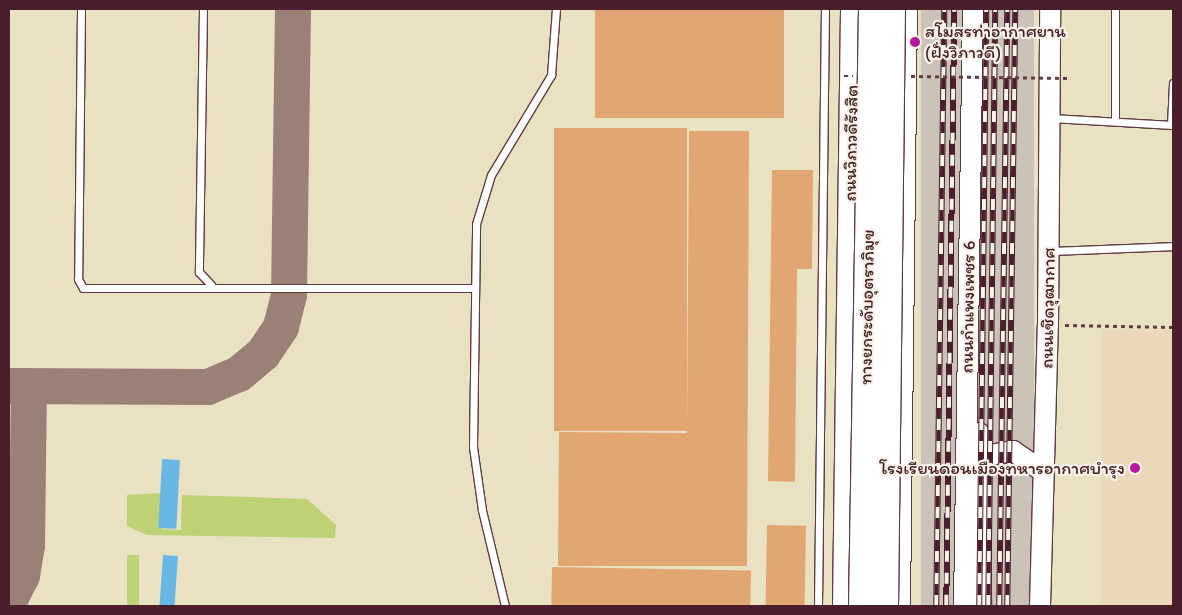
<!DOCTYPE html>
<meta charset="utf-8">
<style>
body{margin:0}
#map{position:relative;width:1182px;height:615px;overflow:hidden;background:#e9e2c2;font-family:Itim,"Playpen Sans Thai",sans-serif}
div>[style]{position:absolute}
.built>*{inset:0;background:#ebd8ba;transform-origin:0 0}
.industrial>*{inset:0;background:#cbc3b8;transform-origin:0 0}
.green>*{inset:0;background:#bdd175;transform-origin:0 0}
.water>*{inset:0;background:#6ab7e3;transform-origin:0 0}
.taxiway>*{height:36px;margin:-18px;padding:0 18px;transform-origin:18px;border-radius:18px;background:#9a8076}
.building>*{inset:0;background:#e1a671;transform-origin:0 0}
.path>*{height:2.5px;margin-top:-1.25px;transform-origin:0;background:repeating-linear-gradient(90deg,#623c42 0 4px,transparent 0 8px)}
.roads{filter:drop-shadow(1px 0 #623c42) drop-shadow(-1px 0 #623c42) drop-shadow(0 1px #623c42) drop-shadow(0 -1px #623c42)}
.service>*{height:7px;margin:-3.5px;padding:0 3.5px;transform-origin:3.5px;border-radius:3.5px;background:#fff}
.secondary>*{height:20px;margin:-10px;padding:0 10px;transform-origin:10px;border-radius:10px;background:#fff}
.trunk>*{height:24px;margin:-12px;padding:0 12px;transform-origin:12px;border-radius:12px;background:#fff}
.rail>*{height:5.5px;margin-top:-2.75px;transform-origin:0;background:repeating-linear-gradient(90deg,#f7f3e8 0 11px,#4a1f2b 0 22px);box-sizing:border-box;border-block:1px solid #4a1f2b}
.path-bridge>*{height:2.5px;margin-top:-1.25px;transform-origin:0;background:repeating-linear-gradient(90deg,#623c42 0 4px,transparent 0 8px)}
.bridges{filter:drop-shadow(1px 0 #623c42) drop-shadow(-1px 0 #623c42) drop-shadow(0 1px #623c42) drop-shadow(0 -1px #623c42)}
.motorway-bridge>*{height:26px;margin:-13px;padding:0 13px;transform-origin:13px;border-radius:13px;background:#fff}
.dots>*{width:14px;height:14px;translate:-50% -50%;box-sizing:border-box;border:2px solid #f7f3e8;border-radius:50%}
span{translate:-50% -50%;white-space:nowrap;text-align:center;line-height:1.15;-webkit-text-stroke:4.5px #f7f3e8;paint-order:stroke}
.poi-label{font-size:18px;color:#4a1f2b}
.left{translate:0 -50%;text-align:left}
.right{translate:-100% -50%;text-align:right}
.street-label{font-size:18px;color:#4a1f2b}
.frame{position:absolute;inset:0;border:10px solid #4a1f2b;pointer-events:none}
</style>
<div id="map">
<div class="built">
<i style="left:1101px;top:330px;width:72px;height:276px"></i>
</div>
<div class="industrial">
<i style="left:921px;top:9px;width:113px;height:597px"></i>
</div>
<div class="green">
<i style="clip-path:polygon(161px 493px,162px 529px,181px 530px,182px 495px,307px 499px,336px 525px,335px 538px,147px 535px,127px 526px,127px 495px)"></i>
<i style="left:127px;top:555px;width:12px;height:51px"></i>
</div>
<div class="water">
<i style="left:162px;top:459px;width:18px;height:69px;rotate:3deg"></i>
<i style="left:163px;top:555px;width:15px;height:51px;rotate:4deg"></i>
</div>
<div class="taxiway">
<i style="left:9px;top:386px;width:199px;rotate:0.3deg"></i>
<i style="left:208px;top:387px;width:34px;rotate:-23deg"></i>
<i style="left:239px;top:374px;width:31px;rotate:-40deg"></i>
<i style="left:263px;top:354px;width:32px;rotate:-56deg"></i>
<i style="left:281px;top:327px;width:33px;rotate:-76deg"></i>
<i style="left:289px;top:295px;width:286px;rotate:-89.2deg"></i>
<i style="left:9px;top:601px;width:28px;rotate:-63deg"></i>
<i style="left:22px;top:576px;width:30px;rotate:-81deg"></i>
<i style="left:27px;top:546px;width:160px;rotate:-89.3deg"></i>
</div>
<div class="building">
<i style="left:595px;top:9px;width:189px;height:109px"></i>
<i style="left:554px;top:128px;width:133px;height:303px"></i>
<i style="clip-path:polygon(689px 131px,749px 131px,747px 566px,558px 566px,559px 432px,687px 433px)"></i>
<i style="clip-path:polygon(772px 170px,813px 170px,812px 269px,797px 269px,795px 482px,768px 481px)"></i>
<i style="left:767px;top:525px;width:39px;height:81px;rotate:1deg"></i>
<i style="left:552px;top:567px;width:199px;height:39px;rotate:1deg"></i>
</div>
<div class="path">
<i style="left:1065px;top:325px;width:108px;rotate:1.1deg"></i>
</div>
<div class="roads">
<div class="service">
<i style="left:81px;top:9px;width:270px;rotate:90.6deg"></i>
<i style="left:78px;top:279px;width:10px;rotate:61deg"></i>
<i style="left:83px;top:288px;width:392px"></i>
<i style="left:203px;top:9px;width:263px;rotate:90.9deg"></i>
<i style="left:199px;top:272px;width:18px;rotate:47deg"></i>
<i style="left:1115px;top:9px;width:110px;rotate:90deg"></i>
<i style="left:1051px;top:118px;width:122px;rotate:3.3deg"></i>
<i style="left:1171px;top:125px;width:42px;rotate:-87.3deg"></i>
<i style="left:1049px;top:251px;width:124px;rotate:-2.3deg"></i>
<i style="left:505px;top:606px;width:99px;rotate:-103.5deg"></i>
<i style="left:482px;top:510px;width:64px;rotate:-98.1deg"></i>
<i style="left:473px;top:447px;width:223px;rotate:-89.2deg"></i>
<i style="left:476px;top:224px;width:51px;rotate:-73deg"></i>
<i style="left:491px;top:175px;width:117px;rotate:-59deg"></i>
<i style="left:551px;top:75px;width:66px;rotate:-85.7deg"></i>
<i style="left:818px;top:606px;width:597px;rotate:-89.33deg"></i>
</div>
<div class="secondary">
<i style="left:979px;top:433px;width:173px;rotate:89.3deg"></i>
<i style="left:979px;top:457px;width:35px;rotate:-10deg"></i>
<i style="left:1013px;top:451px;width:37px;rotate:34deg"></i>
<i style="left:964px;top:606px;width:597px;rotate:-89.14deg"></i>
<i style="left:1040px;top:606px;width:280px;rotate:-88.4deg"></i>
<i style="left:1048px;top:326px;width:317px;rotate:-89.6deg"></i>
</div>
<div class="trunk">
<i style="left:845px;top:606px;width:597px;rotate:-89.23deg"></i>
<i style="left:898px;top:606px;width:597px;rotate:-89.33deg"></i>
</div>
</div>
<div class="rail">
<i style="left:936px;top:606px;width:597px;rotate:-89.23deg"></i>
<i style="left:946px;top:606px;width:597px;rotate:-89.23deg"></i>
<i style="left:979px;top:606px;width:597px;rotate:-89.33deg"></i>
<i style="left:988px;top:606px;width:597px;rotate:-89.33deg"></i>
<i style="left:999px;top:606px;width:597px;rotate:-89.23deg"></i>
<i style="left:1007px;top:606px;width:597px;rotate:-89.23deg"></i>
</div>
<div class="path-bridge">
<i style="left:844px;top:76px;width:9px"></i>
<i style="left:911px;top:76px;width:156px;rotate:0.7deg"></i>
</div>
<div class="bridges">
<div class="motorway-bridge">
<i style="left:862px;top:606px;width:597px;rotate:-89.04deg"></i>
<i style="left:885px;top:606px;width:597px;rotate:-89.33deg"></i>
</div>
</div>
<div class="dots">
<i style="left:915px;top:42px;background:#b5179e"></i>
<i style="left:1135px;top:468px;background:#b5179e"></i>
</div>
<div class="poi-label">
<span class="left" style="left:925px;top:42px">สโมสรท่าอากาศยาน<br>(ฝั่งวิภาวดี)</span>
<span class="right" style="left:1125px;top:468px">โรงเรียนดอนเมืองทหารอากาศบำรุง</span>
</div>
<div class="street-label">
<span style="left:851px;top:143px;rotate:-89deg">ถนนวิภาวดีรังสิต</span>
<span style="left:867px;top:307px;rotate:-89deg">ทางยกระดับอุตราภิมุข</span>
<span style="left:968px;top:307px;rotate:-89deg">ถนนกำแพงเพชร 6</span>
<span style="left:1048px;top:308px;rotate:-89deg">ถนนเชิดวุฒากาศ</span>
</div>
<div class="frame"></div>
</div>
